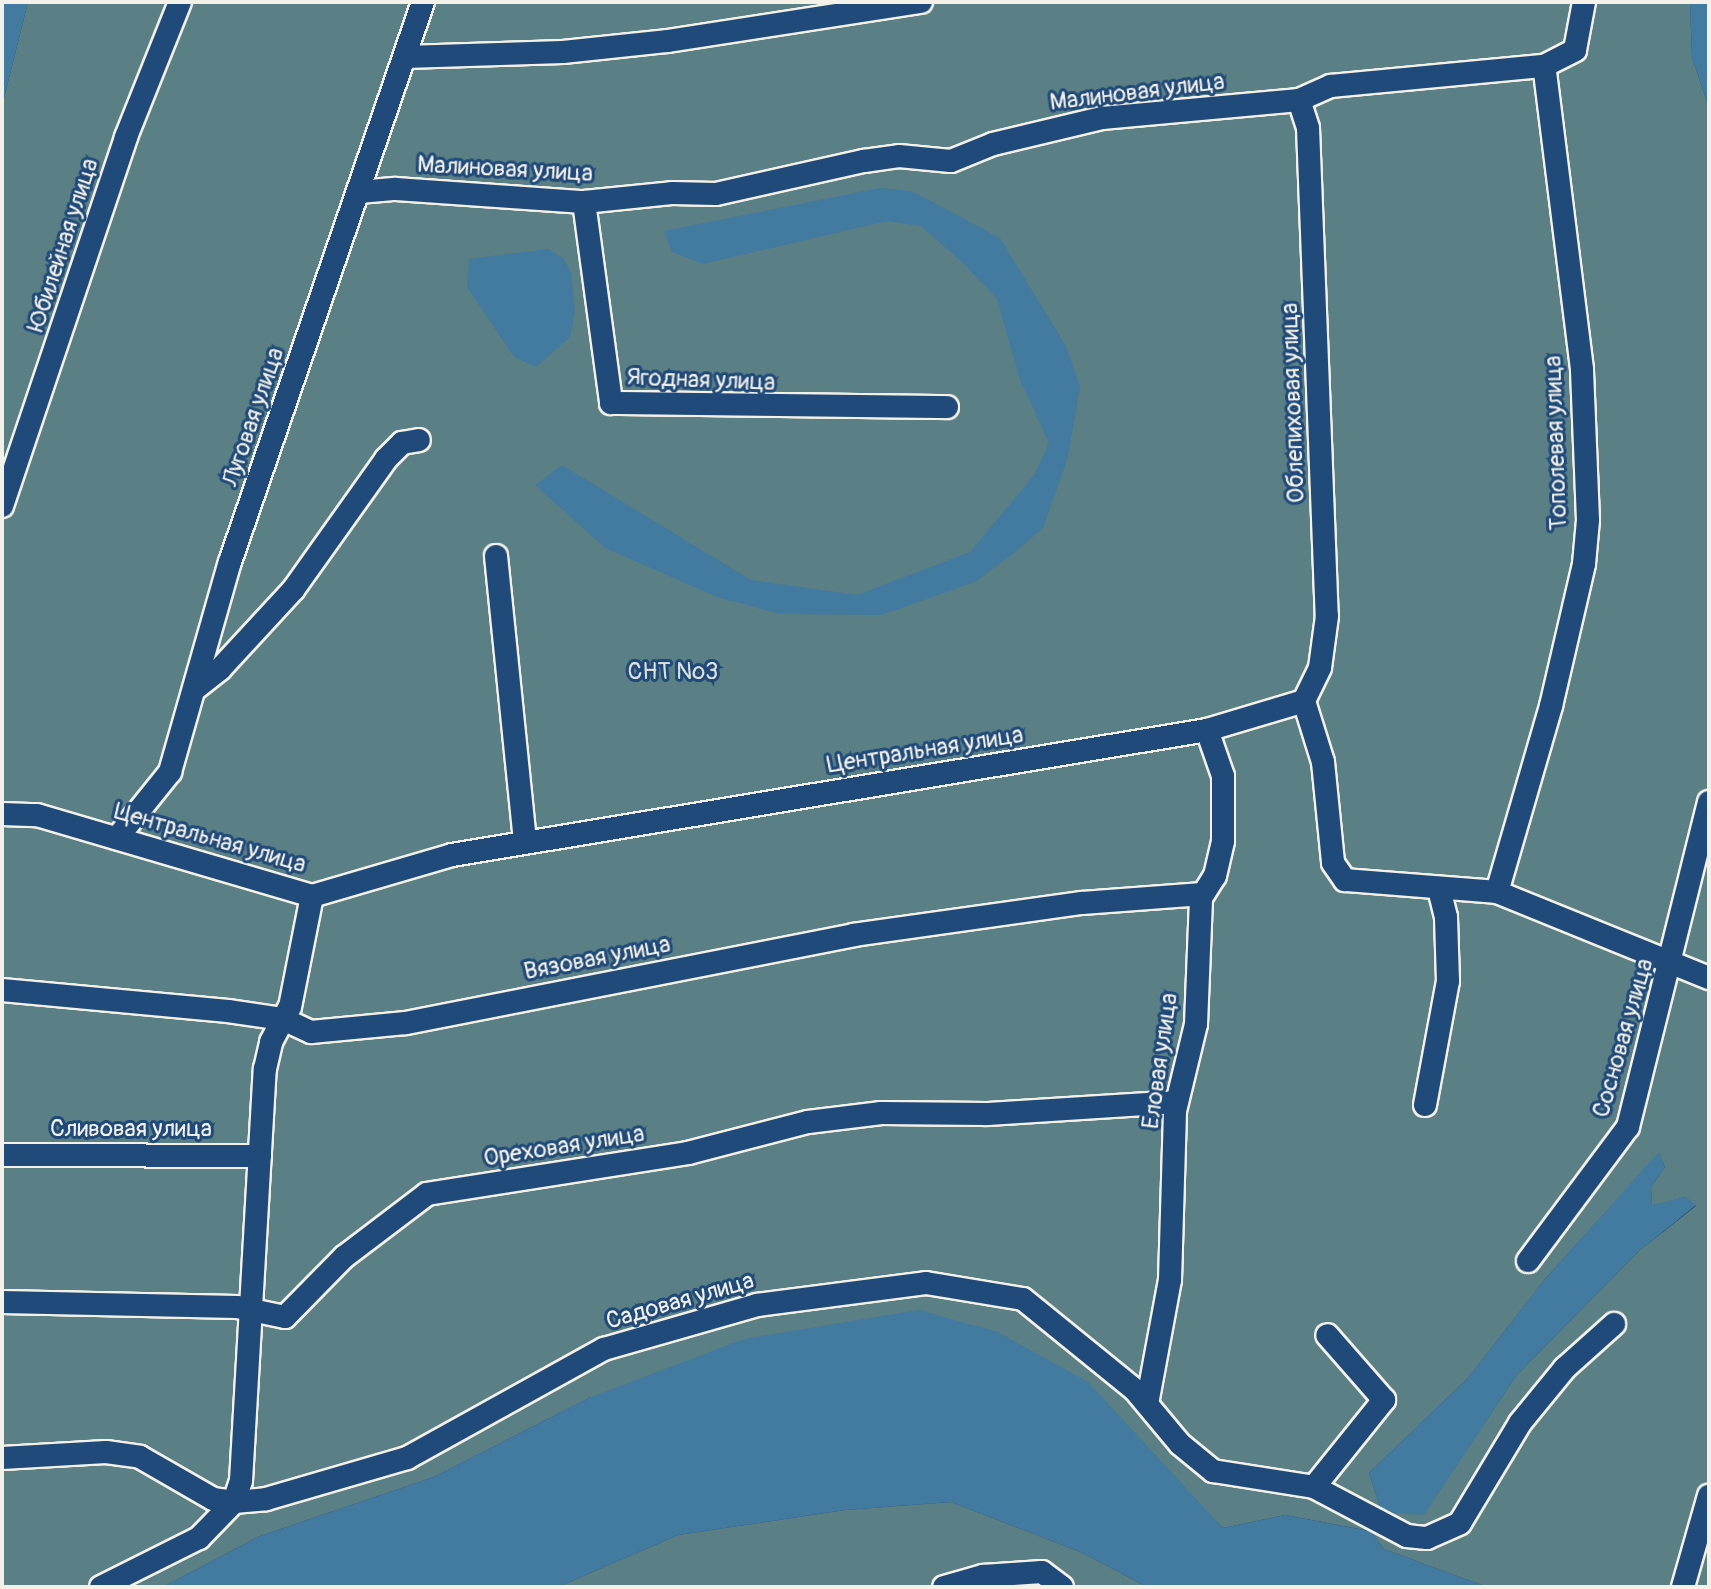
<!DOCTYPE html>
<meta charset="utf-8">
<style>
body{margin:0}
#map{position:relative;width:1711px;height:1589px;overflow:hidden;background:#1f4a7a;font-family:Pangolin,sans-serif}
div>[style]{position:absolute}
.green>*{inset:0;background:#5a7f85}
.water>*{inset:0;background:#437a9f}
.roads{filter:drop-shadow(2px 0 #f4f1e8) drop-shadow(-2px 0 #f4f1e8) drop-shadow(0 2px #f4f1e8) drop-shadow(0 -2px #f4f1e8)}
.minor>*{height:22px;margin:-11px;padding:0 11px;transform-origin:11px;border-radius:11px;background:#1f4a7a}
span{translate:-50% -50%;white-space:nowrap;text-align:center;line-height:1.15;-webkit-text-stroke:6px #1f4a7a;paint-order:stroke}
.street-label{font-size:24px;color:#f4f1e8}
.park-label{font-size:24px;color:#dde0d9}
.frame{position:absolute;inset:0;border:4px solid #f4f1e8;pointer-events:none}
</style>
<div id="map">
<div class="green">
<i style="clip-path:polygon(28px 2px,1690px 2px,1692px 57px,1709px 108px,1709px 1587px,1487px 1587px,1384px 1549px,1372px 1533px,1384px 1512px,1424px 1514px,1516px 1376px,1639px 1251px,1696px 1206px,1685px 1197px,1652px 1206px,1651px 1187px,1665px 1167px,1659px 1153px,1545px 1279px,1468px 1378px,1369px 1473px,1381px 1510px,1370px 1531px,1285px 1515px,1223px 1528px,1159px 1464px,591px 1397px,434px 1477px,260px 1536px,163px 1587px,2px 1587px,2px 106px)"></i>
<i style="clip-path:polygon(951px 1502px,1083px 1553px,1147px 1587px,558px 1587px,678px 1535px,845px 1510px)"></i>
</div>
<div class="water">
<i style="clip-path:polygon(2px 2px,28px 2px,2px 106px)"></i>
<i style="clip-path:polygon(1690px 2px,1709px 2px,1709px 108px,1692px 57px)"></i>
<i style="clip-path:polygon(880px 188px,912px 191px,1000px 238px,1066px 346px,1080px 387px,1068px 457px,1043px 528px,1014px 553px,975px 582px,882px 615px,780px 614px,717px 597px,605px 548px,535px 485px,562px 465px,751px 580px,857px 595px,970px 552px,1035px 474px,1049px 443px,1020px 380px,997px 299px,962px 262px,921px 226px,887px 221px,703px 264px,672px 252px,664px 231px)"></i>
<i style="clip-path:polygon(548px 249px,563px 258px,571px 272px,575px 310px,570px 337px,536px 367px,514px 357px,467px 287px,469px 259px)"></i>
<i style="clip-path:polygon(1659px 1152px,1665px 1167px,1651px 1187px,1652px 1205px,1685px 1197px,1696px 1205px,1639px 1251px,1516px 1376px,1424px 1515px,1384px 1512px,1372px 1533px,1384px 1549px,1487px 1587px,1147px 1587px,1083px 1553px,951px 1502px,845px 1510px,678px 1535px,558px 1587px,163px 1587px,260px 1536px,434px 1477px,591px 1397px,744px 1339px,919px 1310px,998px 1332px,1088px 1382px,1223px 1528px,1285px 1515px,1369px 1531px,1381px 1510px,1369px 1473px,1468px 1378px,1545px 1279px)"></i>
</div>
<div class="roads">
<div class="minor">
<i style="left:405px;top:57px;width:158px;rotate:-1.8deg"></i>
<i style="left:563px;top:52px;width:106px;rotate:-6deg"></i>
<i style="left:668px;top:41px;width:256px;rotate:-8.8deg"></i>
<i style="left:1299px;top:100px;width:29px;rotate:72deg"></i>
<i style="left:1308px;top:128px;width:488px;rotate:87.8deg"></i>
<i style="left:1327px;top:616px;width:52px;rotate:97.7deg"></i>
<i style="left:1320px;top:668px;width:37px;rotate:116deg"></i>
<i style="left:359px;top:192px;width:37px;rotate:-5deg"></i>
<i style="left:396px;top:189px;width:188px;rotate:4deg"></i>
<i style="left:584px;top:202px;width:88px;rotate:-5.8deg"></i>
<i style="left:672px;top:193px;width:44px;rotate:1.3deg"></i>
<i style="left:716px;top:194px;width:152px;rotate:-12.6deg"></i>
<i style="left:864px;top:161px;width:35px;rotate:-8deg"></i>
<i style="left:899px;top:156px;width:52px;rotate:5.5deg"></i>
<i style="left:951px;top:161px;width:45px;rotate:-22deg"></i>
<i style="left:993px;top:144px;width:112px;rotate:-13.4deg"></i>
<i style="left:1102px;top:118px;width:198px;rotate:-5.2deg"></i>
<i style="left:1299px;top:100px;width:35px;rotate:-24deg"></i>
<i style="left:1331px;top:86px;width:214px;rotate:-5.4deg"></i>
<i style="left:584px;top:202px;width:203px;rotate:82.3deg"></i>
<i style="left:611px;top:403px;width:336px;rotate:0.7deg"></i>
<i style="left:2px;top:506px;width:389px;rotate:-71.4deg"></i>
<i style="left:126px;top:137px;width:145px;rotate:-68.2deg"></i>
<i style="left:496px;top:556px;width:288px;rotate:84.2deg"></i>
<i style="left:196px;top:688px;width:31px;rotate:-38deg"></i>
<i style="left:220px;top:669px;width:108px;rotate:-47.3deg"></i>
<i style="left:293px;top:590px;width:161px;rotate:-54.6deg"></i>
<i style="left:386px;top:459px;width:23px;rotate:-45deg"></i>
<i style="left:402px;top:443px;width:17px;rotate:-10deg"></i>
<i style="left:2px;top:814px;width:35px;rotate:2deg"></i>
<i style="left:37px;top:815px;width:287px;rotate:16.4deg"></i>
<i style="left:312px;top:896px;width:146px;rotate:-16.3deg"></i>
<i style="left:452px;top:855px;width:765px;rotate:-9.4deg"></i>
<i style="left:1207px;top:730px;width:101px;rotate:-16.6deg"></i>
<i style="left:1304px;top:701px;width:64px;rotate:72.7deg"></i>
<i style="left:1323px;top:762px;width:101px;rotate:84.3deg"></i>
<i style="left:1333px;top:863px;width:21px;rotate:55deg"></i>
<i style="left:1345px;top:880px;width:152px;rotate:4.5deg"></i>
<i style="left:1497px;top:892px;width:229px;rotate:22.1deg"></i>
<i style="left:117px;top:838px;width:85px;rotate:-51.2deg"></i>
<i style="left:170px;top:772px;width:218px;rotate:-74.1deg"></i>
<i style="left:230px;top:562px;width:592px;rotate:-70.98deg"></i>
<i style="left:1497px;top:892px;width:194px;rotate:-73.8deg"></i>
<i style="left:1551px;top:706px;width:146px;rotate:-76.9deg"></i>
<i style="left:1584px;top:564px;width:44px;rotate:-84.8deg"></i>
<i style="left:1588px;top:520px;width:151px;rotate:-92.3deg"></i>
<i style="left:1582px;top:369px;width:305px;rotate:-97.1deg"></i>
<i style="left:1544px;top:66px;width:35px;rotate:-27deg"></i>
<i style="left:1575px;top:50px;width:49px;rotate:-79.4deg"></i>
<i style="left:2px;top:990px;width:227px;rotate:5.3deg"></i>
<i style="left:228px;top:1011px;width:56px;rotate:8.3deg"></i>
<i style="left:283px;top:1019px;width:31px;rotate:25deg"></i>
<i style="left:311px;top:1032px;width:95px;rotate:-5.4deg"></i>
<i style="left:406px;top:1023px;width:456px;rotate:-11.1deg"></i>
<i style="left:853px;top:935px;width:231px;rotate:-8deg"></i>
<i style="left:1082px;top:903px;width:121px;rotate:-4.3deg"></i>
<i style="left:1425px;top:1105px;width:126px;rotate:-79.5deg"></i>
<i style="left:1448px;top:981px;width:64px;rotate:-91.8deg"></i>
<i style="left:1446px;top:917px;width:30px;rotate:-104deg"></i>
<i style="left:2px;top:1155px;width:258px;rotate:0.2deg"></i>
<i style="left:1528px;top:1261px;width:167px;rotate:-53.3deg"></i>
<i style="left:1628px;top:1127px;width:335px;rotate:-76deg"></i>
<i style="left:2px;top:1302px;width:235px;rotate:1.2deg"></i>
<i style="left:237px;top:1307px;width:49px;rotate:11.8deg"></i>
<i style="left:285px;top:1317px;width:84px;rotate:-45.5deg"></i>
<i style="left:344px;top:1257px;width:104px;rotate:-37.2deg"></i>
<i style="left:427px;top:1194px;width:264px;rotate:-8.9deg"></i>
<i style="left:688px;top:1153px;width:124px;rotate:-14.5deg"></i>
<i style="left:808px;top:1122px;width:74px;rotate:-7deg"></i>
<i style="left:881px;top:1113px;width:106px;rotate:0.5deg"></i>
<i style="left:987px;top:1114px;width:190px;rotate:-3.6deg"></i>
<i style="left:1147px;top:1404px;width:126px;rotate:-79.5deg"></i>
<i style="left:1170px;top:1280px;width:169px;rotate:-88.3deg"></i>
<i style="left:1175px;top:1111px;width:89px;rotate:-76.4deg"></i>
<i style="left:1196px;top:1024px;width:126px;rotate:-87.7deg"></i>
<i style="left:1201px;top:898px;width:26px;rotate:-58deg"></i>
<i style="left:1215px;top:876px;width:36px;rotate:-77deg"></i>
<i style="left:1223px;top:841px;width:65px;rotate:-90deg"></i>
<i style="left:1223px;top:776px;width:49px;rotate:-109.2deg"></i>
<i style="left:2px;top:1458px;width:104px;rotate:-3.3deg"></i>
<i style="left:106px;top:1452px;width:34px;rotate:8deg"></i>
<i style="left:140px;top:1457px;width:84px;rotate:29.9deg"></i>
<i style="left:213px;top:1499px;width:21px;rotate:8deg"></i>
<i style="left:234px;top:1502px;width:22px;rotate:-72deg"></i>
<i style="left:241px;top:1481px;width:413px;rotate:-86.7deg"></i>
<i style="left:265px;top:1069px;width:28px;rotate:-77deg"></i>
<i style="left:271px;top:1042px;width:40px;rotate:-62deg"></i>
<i style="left:290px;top:1007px;width:113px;rotate:-78.8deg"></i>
<i style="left:1314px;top:1487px;width:112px;rotate:-51.2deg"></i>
<i style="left:1384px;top:1400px;width:86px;rotate:-131.2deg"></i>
<i style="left:101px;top:1587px;width:110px;rotate:-26.6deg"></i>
<i style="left:199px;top:1538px;width:50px;rotate:-45.8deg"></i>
<i style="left:234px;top:1502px;width:32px;rotate:-5deg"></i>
<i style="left:266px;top:1499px;width:147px;rotate:-16.2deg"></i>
<i style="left:407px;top:1458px;width:225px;rotate:-29deg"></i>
<i style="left:604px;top:1349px;width:159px;rotate:-16deg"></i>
<i style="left:757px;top:1305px;width:170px;rotate:-7.4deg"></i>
<i style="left:926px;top:1283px;width:98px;rotate:9.4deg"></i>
<i style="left:1023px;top:1299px;width:144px;rotate:39.1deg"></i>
<i style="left:1135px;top:1390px;width:70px;rotate:50.2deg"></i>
<i style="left:1180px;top:1444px;width:43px;rotate:39.3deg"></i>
<i style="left:1213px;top:1471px;width:102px;rotate:9deg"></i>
<i style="left:1314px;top:1487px;width:105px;rotate:27.8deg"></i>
<i style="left:1407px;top:1536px;width:20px;rotate:6deg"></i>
<i style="left:1427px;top:1538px;width:36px;rotate:-24deg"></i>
<i style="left:1460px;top:1523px;width:117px;rotate:-59deg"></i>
<i style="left:1520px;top:1423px;width:71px;rotate:-50.7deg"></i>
<i style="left:1565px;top:1368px;width:66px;rotate:-41.9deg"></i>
<i style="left:944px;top:1587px;width:41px;rotate:-15.8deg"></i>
<i style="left:983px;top:1576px;width:59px;rotate:-3.9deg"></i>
<i style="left:1042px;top:1572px;width:25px;rotate:37deg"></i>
<i style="left:1683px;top:1587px;width:95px;rotate:-74.1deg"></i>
</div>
</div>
<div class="street-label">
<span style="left:1137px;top:92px;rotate:-7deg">Малиновая улица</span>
<span style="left:505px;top:169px;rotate:3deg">Малиновая улица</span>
<span style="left:63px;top:245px;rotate:-72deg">Юбилейная улица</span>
<span style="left:701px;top:380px;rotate:2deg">Ягодная улица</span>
<span style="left:1293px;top:403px;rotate:-92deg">Облепиховая улица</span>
<span style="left:253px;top:417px;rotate:-71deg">Луговая улица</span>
<span style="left:1556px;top:443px;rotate:-92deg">Тополевая улица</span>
<span style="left:925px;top:750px;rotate:-9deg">Центральная улица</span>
<span style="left:210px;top:838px;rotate:16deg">Центральная улица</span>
<span style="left:597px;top:958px;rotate:-11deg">Вязовая улица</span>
<span style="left:1623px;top:1038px;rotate:-74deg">Сосновая улица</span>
<span style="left:1160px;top:1061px;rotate:-82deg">Еловая улица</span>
<span style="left:131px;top:1129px">Сливовая улица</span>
<span style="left:564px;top:1146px;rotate:-9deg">Ореховая улица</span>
<span style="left:680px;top:1301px;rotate:-16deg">Садовая улица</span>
</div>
<div class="park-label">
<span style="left:673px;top:672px">СНТ №3</span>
</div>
<div class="frame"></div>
</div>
